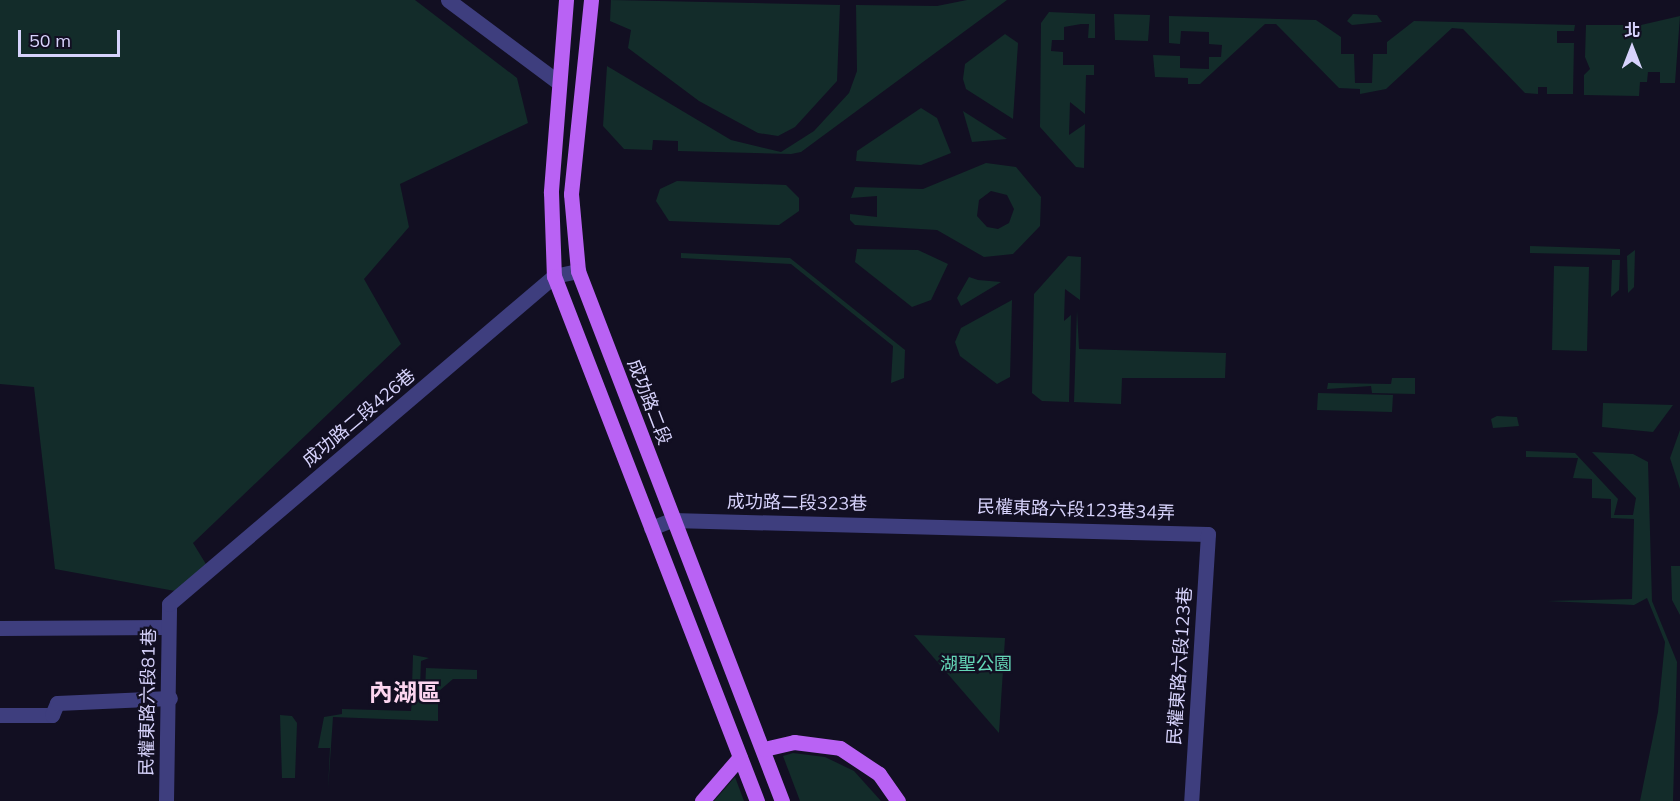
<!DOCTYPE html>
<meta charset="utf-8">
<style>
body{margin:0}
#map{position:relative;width:1680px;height:801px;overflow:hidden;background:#120f22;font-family:Mulish,"Noto Sans TC",sans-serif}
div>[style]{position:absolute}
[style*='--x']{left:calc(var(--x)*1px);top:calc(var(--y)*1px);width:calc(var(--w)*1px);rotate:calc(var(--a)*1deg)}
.green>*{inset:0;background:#132c2a}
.minor>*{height:15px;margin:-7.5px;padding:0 7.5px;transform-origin:7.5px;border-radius:7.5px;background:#3e3e7e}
.major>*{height:15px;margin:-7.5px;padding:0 7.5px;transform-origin:7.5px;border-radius:7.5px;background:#b962f4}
span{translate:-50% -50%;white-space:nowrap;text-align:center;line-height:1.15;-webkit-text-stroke:4.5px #120f22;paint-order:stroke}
.street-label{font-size:18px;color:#d7d3fc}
.park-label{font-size:18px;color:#64d7b7}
.district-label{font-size:24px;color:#fcd5ef;font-weight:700}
.north{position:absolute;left:1602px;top:18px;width:60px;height:60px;-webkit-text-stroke:4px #120f22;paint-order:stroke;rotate:0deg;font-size:16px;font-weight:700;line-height:24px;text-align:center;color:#d7d3fc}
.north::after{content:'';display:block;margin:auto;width:21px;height:27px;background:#d7d3fc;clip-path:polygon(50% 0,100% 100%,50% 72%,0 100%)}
.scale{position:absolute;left:18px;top:30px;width:102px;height:27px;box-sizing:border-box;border:3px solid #d7d3fc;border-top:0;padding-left:8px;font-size:18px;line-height:21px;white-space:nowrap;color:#d7d3fc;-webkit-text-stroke:4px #120f22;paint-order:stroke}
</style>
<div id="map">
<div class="green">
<div style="clip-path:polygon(0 0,415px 0,517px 78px,528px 123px,400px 184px,409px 227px,364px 279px,401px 344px,193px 543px,209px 569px,175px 591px,55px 569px,34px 387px,0 384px)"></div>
<div style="clip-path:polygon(611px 0,840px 5px,837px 81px,795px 127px,778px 136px,758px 133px,699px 101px,628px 48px,631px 30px,610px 21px)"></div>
<div style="clip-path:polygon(967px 0,1007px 0,801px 152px,791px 154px,678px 151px,678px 141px,653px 140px,652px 150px,624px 149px,603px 126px,607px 66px,731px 140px,781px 152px,814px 131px,849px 93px,857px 71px,856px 5px,937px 6px)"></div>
<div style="clip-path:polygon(1049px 12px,1095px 14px,1095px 38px,1088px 38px,1089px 24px,1081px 24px,1064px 27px,1064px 40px,1052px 40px,1051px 51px,1063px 52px,1063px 65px,1094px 65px,1094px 75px,1086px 75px,1085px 114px,1070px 102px,1069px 135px,1085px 124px,1084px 168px,1076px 167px,1040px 127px,1041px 23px)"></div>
<div style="clip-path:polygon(1114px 14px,1150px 15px,1148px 41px,1115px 40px)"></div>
<div style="clip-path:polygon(1353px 14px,1377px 15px,1382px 22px,1352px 25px,1347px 21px)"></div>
<div style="clip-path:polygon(1169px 16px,1316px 20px,1341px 37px,1341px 54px,1354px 54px,1355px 83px,1372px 83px,1373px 54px,1387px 54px,1387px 42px,1414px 21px,1575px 25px,1574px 31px,1557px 31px,1557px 43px,1574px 43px,1573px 94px,1547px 94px,1547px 87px,1538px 87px,1538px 94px,1525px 93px,1463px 29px,1452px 28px,1386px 89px,1360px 94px,1360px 89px,1339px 88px,1276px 24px,1265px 24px,1200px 84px,1188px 84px,1188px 78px,1155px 77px,1153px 55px,1180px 56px,1180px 68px,1209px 69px,1209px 57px,1221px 57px,1222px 45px,1209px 44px,1209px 32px,1181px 31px,1180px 44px,1169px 43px)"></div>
<div style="clip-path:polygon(1680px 16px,1675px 83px,1660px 83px,1660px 72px,1648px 72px,1647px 82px,1640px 82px,1639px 96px,1584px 95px,1584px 75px,1590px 69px,1585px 57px,1586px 25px,1641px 25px)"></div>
<div style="clip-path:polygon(1005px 34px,1018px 43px,1013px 119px,966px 89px,963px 79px,965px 64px)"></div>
<div style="clip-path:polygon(921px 108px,937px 118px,951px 153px,921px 165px,856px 161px,857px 151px)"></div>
<div style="clip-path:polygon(963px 111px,1007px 139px,972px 142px)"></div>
<div style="clip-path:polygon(evenodd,986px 163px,1016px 167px,1041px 197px,1040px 226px,1013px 254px,984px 257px,937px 230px,855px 225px,850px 220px,850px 214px,877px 217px,877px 196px,851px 198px,855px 187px,923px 189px,986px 163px,991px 191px,1007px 195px,1014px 209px,1009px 223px,998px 229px,987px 227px,977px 216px,979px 200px,991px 191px)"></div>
<div style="clip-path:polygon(677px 181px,786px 185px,799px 198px,799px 211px,779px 225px,669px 221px,656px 201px,660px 189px)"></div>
<div style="clip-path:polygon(1530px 246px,1620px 249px,1620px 255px,1530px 253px)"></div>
<div style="clip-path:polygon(857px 249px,918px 250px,948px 264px,931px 300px,912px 307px,855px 262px)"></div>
<div style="clip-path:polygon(1635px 250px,1634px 287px,1628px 293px,1627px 256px)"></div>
<div style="clip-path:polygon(681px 253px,790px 258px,905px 350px,904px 378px,891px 383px,893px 346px,791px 264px,681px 258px)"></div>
<div style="clip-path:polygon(1068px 256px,1081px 257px,1080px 300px,1065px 289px,1064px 321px,1071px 315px,1069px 402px,1042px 401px,1032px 393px,1034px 294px)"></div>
<div style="clip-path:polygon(1612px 260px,1620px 260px,1619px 290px,1611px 297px)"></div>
<div style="clip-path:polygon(1554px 266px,1589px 267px,1587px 351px,1552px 350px)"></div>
<div style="clip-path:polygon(969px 277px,978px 280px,1001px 282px,961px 306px,957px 298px)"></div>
<div style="clip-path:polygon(1012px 300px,1010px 377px,997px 384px,960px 356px,955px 342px,961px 328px)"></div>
<div style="clip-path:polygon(1077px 310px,1079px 349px,1226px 353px,1225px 378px,1122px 378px,1121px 404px,1074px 402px)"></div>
<div style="clip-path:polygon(1392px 378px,1415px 378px,1415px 394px,1372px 393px,1371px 386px,1327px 389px,1328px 383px,1391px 384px)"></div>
<div style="clip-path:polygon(1318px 393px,1393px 395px,1392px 412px,1317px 410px)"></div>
<div style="clip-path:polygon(1603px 403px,1673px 405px,1653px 432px,1602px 427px)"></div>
<div style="clip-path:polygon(1497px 416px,1517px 417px,1519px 426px,1493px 428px,1491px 419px)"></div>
<div style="clip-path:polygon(1680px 430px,1680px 489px,1670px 458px)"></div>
<div style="clip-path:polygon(1526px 451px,1575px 453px,1618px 499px,1614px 515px,1633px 515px,1636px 498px,1592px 452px,1633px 454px,1648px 462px,1652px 601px,1677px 662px,1673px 801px,1640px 801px,1658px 712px,1665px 642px,1647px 598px,1634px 605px,1547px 601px,1632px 599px,1634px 519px,1611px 518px,1611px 499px,1592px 498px,1592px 479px,1573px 478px,1578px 458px,1526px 457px)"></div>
<div style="clip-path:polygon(1671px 566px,1680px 566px,1680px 615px,1672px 600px)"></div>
<div style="clip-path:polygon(914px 635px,1005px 638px,999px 733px)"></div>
<div style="clip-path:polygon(413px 655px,429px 658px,421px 661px,420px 687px,412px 686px)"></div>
<div style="clip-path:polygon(426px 668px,477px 670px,477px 679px,453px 679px,439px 691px,425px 691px)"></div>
<div style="clip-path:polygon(412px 700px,438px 701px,438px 721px,333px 717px,328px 790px,330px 748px,318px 748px,324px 717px,342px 714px,342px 709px,411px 711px)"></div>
<div style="clip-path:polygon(280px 715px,292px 716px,297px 723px,295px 778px,282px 778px)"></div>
<div style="clip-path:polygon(793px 753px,825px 757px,854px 771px,881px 801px,800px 801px,783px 756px)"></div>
<div style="clip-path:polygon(735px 777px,744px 801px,714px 801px)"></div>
</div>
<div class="minor">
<div style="--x:448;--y:0;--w:137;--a:36.7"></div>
<div style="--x:651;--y:528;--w:22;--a:-21"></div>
<div style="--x:672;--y:520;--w:536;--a:1.5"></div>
<div style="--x:1208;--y:534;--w:268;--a:93.6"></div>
<div style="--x:0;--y:628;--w:168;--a:-0.3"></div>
<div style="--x:0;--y:715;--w:52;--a:0"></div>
<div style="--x:52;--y:715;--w:13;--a:-67"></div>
<div style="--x:57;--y:703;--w:113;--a:-2.5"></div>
<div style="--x:166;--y:801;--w:197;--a:-89.1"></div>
<div style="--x:169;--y:604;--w:506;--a:-40.43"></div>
<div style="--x:554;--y:276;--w:25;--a:-12"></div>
</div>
<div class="major">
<div style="--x:566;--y:0;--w:193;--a:94.5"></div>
<div style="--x:551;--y:192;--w:84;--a:88"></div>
<div style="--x:554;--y:276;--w:563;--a:68.86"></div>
<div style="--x:591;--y:0;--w:195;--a:95.9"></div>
<div style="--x:571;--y:194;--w:77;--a:84.8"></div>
<div style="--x:578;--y:271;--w:568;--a:68.95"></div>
<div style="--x:764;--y:749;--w:31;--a:-13"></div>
<div style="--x:794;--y:742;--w:46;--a:7.4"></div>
<div style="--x:840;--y:748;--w:47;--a:33.7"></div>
<div style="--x:879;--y:774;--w:33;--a:55"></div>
<div style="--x:702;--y:801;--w:58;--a:-49.2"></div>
</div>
<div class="street-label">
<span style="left:649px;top:402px;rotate:69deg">成功路二段</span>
<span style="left:359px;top:418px;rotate:-40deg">成功路二段426巷</span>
<span style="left:797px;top:503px;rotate:1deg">成功路二段323巷</span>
<span style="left:1076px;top:510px;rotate:2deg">民權東路六段123巷34弄</span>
<span style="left:1180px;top:666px;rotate:-86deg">民權東路六段123巷</span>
<span style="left:148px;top:702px;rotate:-89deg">民權東路六段81巷</span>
</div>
<div class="park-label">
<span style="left:976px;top:664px">湖聖公園</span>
</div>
<div class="district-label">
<span style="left:405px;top:693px">內湖區</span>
</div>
<div class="north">北</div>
<div class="scale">50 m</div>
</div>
